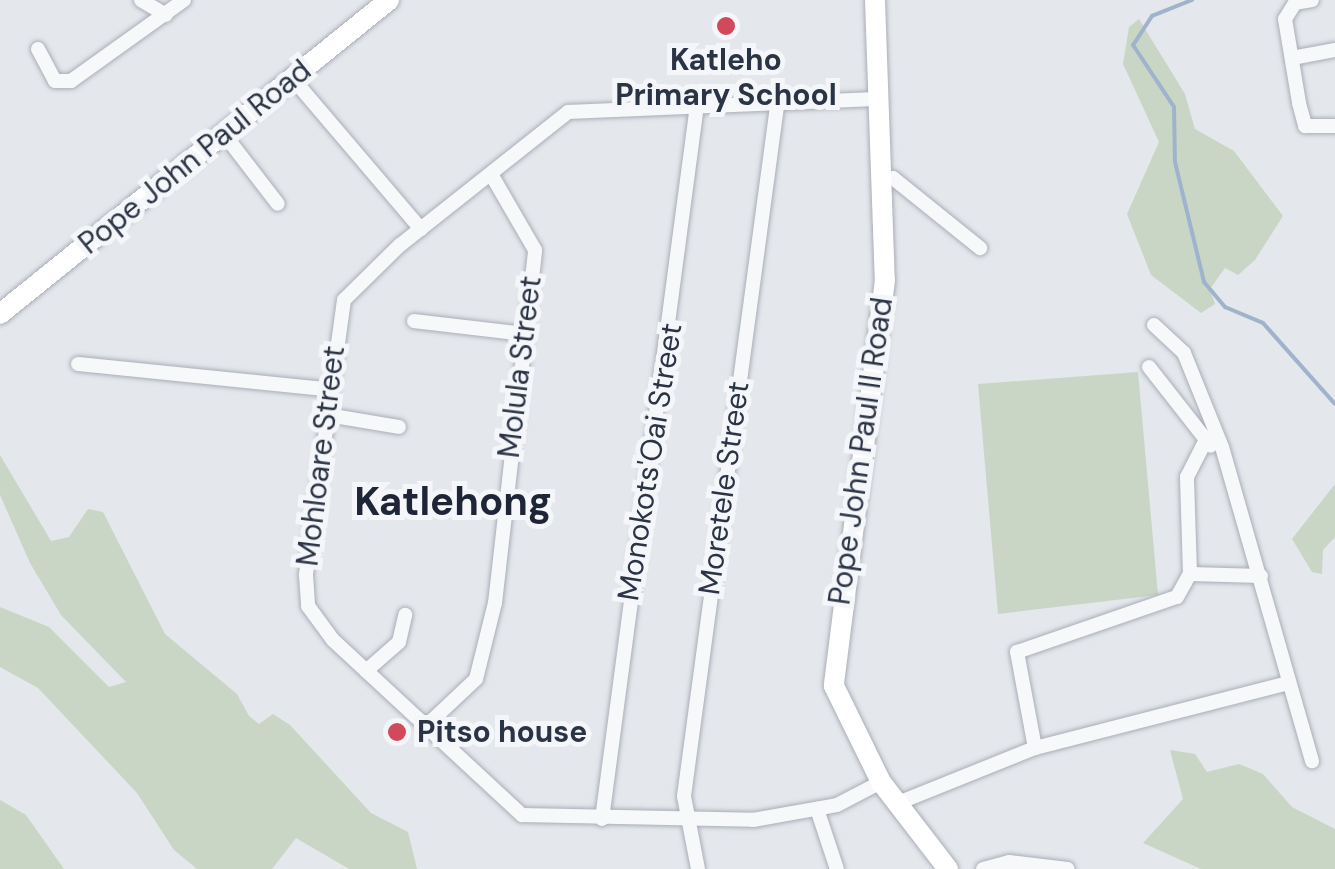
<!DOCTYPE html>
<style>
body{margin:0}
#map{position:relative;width:1335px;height:869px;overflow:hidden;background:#e4e7ec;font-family:"DM Sans",sans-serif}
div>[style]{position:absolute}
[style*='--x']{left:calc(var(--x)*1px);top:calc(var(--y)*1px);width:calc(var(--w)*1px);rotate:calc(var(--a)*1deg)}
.green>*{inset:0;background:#c9d6c5}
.stream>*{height:4px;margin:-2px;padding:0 2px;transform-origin:2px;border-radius:2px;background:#9fb4cc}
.roads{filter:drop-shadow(0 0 2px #a9aeb7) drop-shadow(0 0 2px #a9aeb7)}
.street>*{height:14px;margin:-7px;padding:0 7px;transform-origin:7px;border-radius:7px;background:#f7f8fa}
.secondary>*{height:20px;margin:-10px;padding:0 10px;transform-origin:10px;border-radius:10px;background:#fff}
.dots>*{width:28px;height:28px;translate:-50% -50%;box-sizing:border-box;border:5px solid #f4f6f9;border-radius:50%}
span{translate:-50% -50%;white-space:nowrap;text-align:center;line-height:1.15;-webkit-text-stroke:10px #f4f6f9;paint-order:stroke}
.poi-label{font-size:30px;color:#2b3445;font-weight:700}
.left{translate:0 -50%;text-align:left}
.street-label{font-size:30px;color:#2b3445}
.district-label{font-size:40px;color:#1d2536;font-weight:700}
</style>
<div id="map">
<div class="green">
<div style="clip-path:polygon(1139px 19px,1185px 94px,1195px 129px,1234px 151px,1283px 216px,1255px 260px,1238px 275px,1225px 268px,1210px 289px,1215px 304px,1201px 313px,1151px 275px,1127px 214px,1159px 142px,1123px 64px,1129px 27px)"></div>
<div style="clip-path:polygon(1138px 372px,1158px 595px,998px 614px,978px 384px)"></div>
<div style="clip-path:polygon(0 455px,51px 541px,69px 537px,88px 509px,103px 512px,165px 634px,237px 694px,249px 716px,259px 724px,273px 714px,290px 725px,371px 813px,408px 832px,417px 869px,349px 869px,296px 838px,272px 869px,197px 869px,174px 850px,137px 793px,38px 688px,0 667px,0 607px,49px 627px,109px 687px,126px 682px,61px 615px,30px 563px,0 495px)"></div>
<div style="clip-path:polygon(1335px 484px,1335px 537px,1323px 550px,1322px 574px,1312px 572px,1292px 539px)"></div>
<div style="clip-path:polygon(1170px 750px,1195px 754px,1207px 772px,1239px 764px,1263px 774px,1292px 807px,1335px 829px,1335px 869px,1201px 869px,1143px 843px,1183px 799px)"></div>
<div style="clip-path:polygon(0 800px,26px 815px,64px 869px,0 869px)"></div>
</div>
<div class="stream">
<div style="--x:1192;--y:0;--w:43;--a:158.2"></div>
<div style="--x:1152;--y:16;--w:35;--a:123"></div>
<div style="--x:1133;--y:45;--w:74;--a:56.5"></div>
<div style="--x:1174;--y:107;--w:55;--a:89"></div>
<div style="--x:1175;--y:162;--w:123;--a:76.4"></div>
<div style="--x:1204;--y:282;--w:33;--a:50"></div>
<div style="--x:1225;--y:307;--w:41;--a:22.8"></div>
<div style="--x:1263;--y:323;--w:108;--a:48.4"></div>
</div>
<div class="roads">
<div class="street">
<div style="--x:141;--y:0;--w:29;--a:31"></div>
<div style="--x:1312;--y:0;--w:17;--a:170"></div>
<div style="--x:1295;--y:3;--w:19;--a:122"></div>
<div style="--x:1285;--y:19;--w:85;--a:80.5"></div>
<div style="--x:1299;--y:103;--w:24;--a:75"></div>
<div style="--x:1305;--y:126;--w:30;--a:0"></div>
<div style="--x:38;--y:49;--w:36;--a:62"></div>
<div style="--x:55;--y:81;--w:16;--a:0"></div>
<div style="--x:71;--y:81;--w:139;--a:-35.6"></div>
<div style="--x:1292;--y:58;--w:44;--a:-10.5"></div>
<div style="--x:294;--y:80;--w:196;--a:49.6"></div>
<div style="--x:875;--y:99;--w:307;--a:177.6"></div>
<div style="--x:568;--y:112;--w:214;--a:141.6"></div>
<div style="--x:400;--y:245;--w:78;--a:135.5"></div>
<div style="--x:344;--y:300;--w:278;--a:97.9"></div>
<div style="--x:306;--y:575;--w:31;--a:86"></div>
<div style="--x:308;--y:606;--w:42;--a:53.7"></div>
<div style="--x:333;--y:640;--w:258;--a:42.8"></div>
<div style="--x:522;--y:815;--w:231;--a:1.2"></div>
<div style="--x:753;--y:820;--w:85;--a:-10.1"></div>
<div style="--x:837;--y:805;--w:50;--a:-27.6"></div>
<div style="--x:224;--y:134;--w:88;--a:52.4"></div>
<div style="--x:880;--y:178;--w:13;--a:0"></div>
<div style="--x:893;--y:178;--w:112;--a:38.8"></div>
<div style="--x:414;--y:321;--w:111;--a:6.7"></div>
<div style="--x:1154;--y:325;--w:41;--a:43"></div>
<div style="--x:1184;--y:353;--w:101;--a:68"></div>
<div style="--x:1222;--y:447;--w:327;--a:74"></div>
<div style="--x:78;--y:364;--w:248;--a:5.8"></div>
<div style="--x:1149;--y:367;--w:100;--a:51.9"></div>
<div style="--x:322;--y:414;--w:78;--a:9.6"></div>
<div style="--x:1190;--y:574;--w:71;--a:1.6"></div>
<div style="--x:366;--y:671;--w:44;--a:-41.3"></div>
<div style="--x:399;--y:642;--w:28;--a:-77"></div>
<div style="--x:425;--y:727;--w:70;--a:-43.3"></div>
<div style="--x:476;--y:679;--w:78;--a:-76"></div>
<div style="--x:495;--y:603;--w:355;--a:-83.5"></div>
<div style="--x:535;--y:250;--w:88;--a:-120.1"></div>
<div style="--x:1035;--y:748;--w:98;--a:-100.6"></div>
<div style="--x:1017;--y:652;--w:169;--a:-19"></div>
<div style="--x:1177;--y:597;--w:26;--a:-61"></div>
<div style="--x:1190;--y:574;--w:97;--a:-91.8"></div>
<div style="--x:1187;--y:477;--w:39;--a:-63"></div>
<div style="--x:898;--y:803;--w:148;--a:-21.9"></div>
<div style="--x:1035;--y:748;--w:262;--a:-14.4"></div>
<div style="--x:817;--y:809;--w:63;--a:71.6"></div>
<div style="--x:602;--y:819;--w:720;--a:-82.42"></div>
<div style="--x:698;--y:869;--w:74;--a:-100.9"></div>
<div style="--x:684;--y:796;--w:696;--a:-82.32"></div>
<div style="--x:983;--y:869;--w:27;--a:-15"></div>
<div style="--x:1009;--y:862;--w:59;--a:6.8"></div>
</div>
<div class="secondary">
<div style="--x:875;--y:0;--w:280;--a:88"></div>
<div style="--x:885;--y:280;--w:409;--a:97.2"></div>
<div style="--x:834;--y:686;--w:107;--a:63.9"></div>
<div style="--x:881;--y:782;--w:110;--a:52.4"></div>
<div style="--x:0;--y:314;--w:500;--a:-38.9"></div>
</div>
</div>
<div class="dots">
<div style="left:726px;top:26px;background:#d1495b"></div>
<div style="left:397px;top:732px;background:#d1495b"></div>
</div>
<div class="poi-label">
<span style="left:726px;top:77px">Katleho<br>Primary School</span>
<span class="left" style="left:417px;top:732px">Pitso house</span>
</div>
<div class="street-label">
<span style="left:195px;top:157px;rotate:-39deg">Pope John Paul Road</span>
<span style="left:520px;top:367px;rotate:-83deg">Molula Street</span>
<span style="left:861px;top:451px;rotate:-82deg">Pope John Paul II Road</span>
<span style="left:321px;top:456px;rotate:-83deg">Mohloare Street</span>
<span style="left:650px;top:462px;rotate:-81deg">Monokots'Oai Street</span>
<span style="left:724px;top:488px;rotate:-82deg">Moretele Street</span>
</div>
<div class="district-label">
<span style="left:453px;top:501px">Katlehong</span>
</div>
</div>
